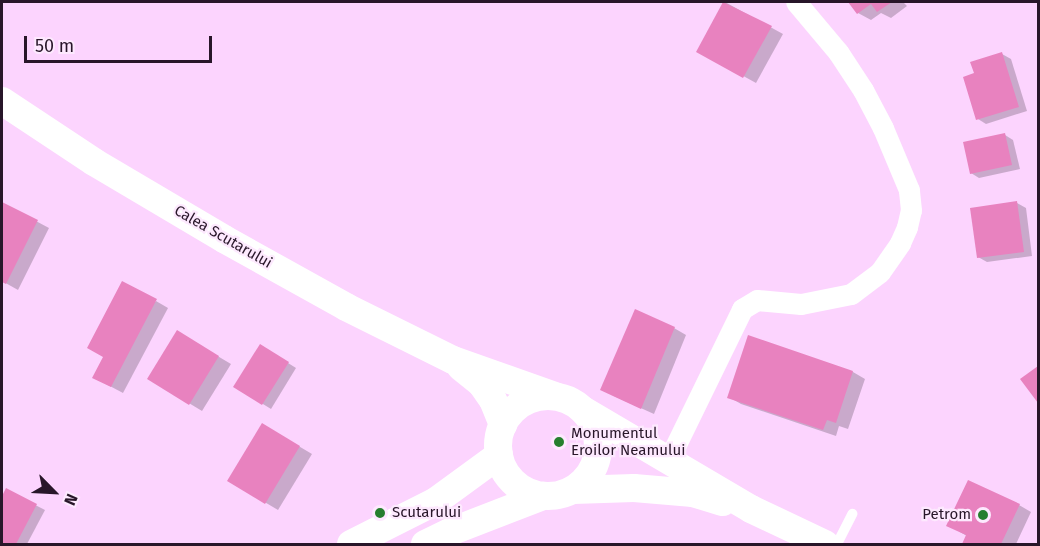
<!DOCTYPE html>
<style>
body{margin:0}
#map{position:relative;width:1040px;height:546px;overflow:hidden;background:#fcd4fe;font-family:"Fira Sans",sans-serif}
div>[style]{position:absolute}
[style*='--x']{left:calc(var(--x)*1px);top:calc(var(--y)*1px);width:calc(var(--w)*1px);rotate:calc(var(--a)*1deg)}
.shadow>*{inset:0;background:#0003}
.building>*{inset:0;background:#e882bf}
.lane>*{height:10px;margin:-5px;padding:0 5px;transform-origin:5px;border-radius:5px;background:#fff}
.street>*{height:21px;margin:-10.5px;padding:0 10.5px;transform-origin:10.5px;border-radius:10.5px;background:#fff}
.secondary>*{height:28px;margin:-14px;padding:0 14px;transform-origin:14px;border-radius:14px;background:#fff}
.secondary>.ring{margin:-14px;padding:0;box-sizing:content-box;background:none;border:28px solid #fff;border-radius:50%}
.dots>*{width:16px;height:16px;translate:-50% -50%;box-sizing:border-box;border:3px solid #fde9fe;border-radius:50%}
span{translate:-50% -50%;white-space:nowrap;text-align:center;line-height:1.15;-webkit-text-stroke:4.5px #fde9fe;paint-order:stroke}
.street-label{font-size:15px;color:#281629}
.poi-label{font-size:15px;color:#281629}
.left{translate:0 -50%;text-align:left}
.right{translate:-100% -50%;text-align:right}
.frame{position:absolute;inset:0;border:3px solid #281629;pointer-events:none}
.north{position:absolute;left:24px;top:462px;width:60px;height:60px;-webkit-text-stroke:4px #fde9fe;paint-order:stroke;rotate:114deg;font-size:16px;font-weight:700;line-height:24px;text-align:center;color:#281629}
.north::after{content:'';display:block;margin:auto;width:21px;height:27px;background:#281629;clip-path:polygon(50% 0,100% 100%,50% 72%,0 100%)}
.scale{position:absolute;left:24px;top:36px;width:188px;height:27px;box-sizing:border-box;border:3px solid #281629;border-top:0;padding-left:8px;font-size:18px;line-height:21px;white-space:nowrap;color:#281629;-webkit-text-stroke:4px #fde9fe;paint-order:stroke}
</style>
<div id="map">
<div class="shadow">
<div style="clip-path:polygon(725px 2px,783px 34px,756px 83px,698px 51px)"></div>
<div style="clip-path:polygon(850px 2px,903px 2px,907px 6px,891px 18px,881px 13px,871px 20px,858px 13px)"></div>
<div style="clip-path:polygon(1002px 54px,1011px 59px,1027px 111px,986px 124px,978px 119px,975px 74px)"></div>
<div style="clip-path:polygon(1005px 135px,1013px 140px,1020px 169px,979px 178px,971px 173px)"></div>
<div style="clip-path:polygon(2px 203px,49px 228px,18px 290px,2px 281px)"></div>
<div style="clip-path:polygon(1017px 203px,1026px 208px,1032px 256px,987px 262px,978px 257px)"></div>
<div style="clip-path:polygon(156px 301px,168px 308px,123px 393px,106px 384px,105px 357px)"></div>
<div style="clip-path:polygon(674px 328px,686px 335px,654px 414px,614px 396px)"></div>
<div style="clip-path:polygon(177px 332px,231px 364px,202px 411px,149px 379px)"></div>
<div style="clip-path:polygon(749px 337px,853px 372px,865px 379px,848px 429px,839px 426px,836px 436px,741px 404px,729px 397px)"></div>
<div style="clip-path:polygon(261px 346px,296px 368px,271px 409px,235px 387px)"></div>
<div style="clip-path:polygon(263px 425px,312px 454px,278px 510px,229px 481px)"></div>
<div style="clip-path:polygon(6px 490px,45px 510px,27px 544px,2px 544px,2px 499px)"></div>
<div style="clip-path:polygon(1019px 505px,1031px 512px,1016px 544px,963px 544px,967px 536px,960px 532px)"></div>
</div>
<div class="building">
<div style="clip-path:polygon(723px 2px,772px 26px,743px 78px,696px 52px)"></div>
<div style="clip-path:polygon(848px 2px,892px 2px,877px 12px,871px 4px,857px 14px)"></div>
<div style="clip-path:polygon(1002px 52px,1019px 107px,976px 120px,963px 77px,974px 73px,970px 62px)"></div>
<div style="clip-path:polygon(1005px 133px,1012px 165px,970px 174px,963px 142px)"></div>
<div style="clip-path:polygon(1017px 201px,1024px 252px,977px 258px,970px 208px)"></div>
<div style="clip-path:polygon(2px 202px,38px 220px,6px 284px,2px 282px)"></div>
<div style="clip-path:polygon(122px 281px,157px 299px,111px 387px,92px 378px,103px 357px,87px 348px)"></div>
<div style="clip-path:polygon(635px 309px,675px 327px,641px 409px,600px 390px)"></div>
<div style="clip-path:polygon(177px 330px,219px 356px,189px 405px,147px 379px)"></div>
<div style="clip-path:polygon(748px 335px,853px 371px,836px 423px,827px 420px,823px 430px,727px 398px)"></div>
<div style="clip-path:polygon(260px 344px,289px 362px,262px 405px,233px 387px)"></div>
<div style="clip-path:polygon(1038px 366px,1038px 403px,1020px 379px)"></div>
<div style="clip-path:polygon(262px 423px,300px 446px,265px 504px,227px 481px)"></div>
<div style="clip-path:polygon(968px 480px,1020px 504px,1001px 544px,962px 544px,966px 535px,946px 526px)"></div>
<div style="clip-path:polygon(6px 488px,37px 504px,16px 544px,2px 544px,2px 496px)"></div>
</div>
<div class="lane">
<div style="--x:837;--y:544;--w:34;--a:-63"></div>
</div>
<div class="street">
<div style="--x:669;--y:459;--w:167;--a:-64"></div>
<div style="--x:742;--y:309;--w:17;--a:-31"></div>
<div style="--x:757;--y:300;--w:44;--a:5.2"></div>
<div style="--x:801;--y:304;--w:51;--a:-11.3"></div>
<div style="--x:851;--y:294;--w:36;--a:-37"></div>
<div style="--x:880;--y:272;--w:35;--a:-55"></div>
<div style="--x:900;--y:243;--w:17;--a:-66"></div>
<div style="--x:907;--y:227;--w:17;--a:-77"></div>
<div style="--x:911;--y:210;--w:20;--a:-96"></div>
<div style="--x:909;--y:190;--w:67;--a:-112.8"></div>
<div style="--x:883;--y:128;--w:43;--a:-117.8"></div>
<div style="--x:863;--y:90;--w:45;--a:-123.3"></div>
<div style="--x:838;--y:52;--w:65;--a:-130"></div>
</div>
<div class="secondary">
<div style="--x:2;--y:101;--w:110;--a:33.5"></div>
<div style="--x:94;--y:162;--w:151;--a:30.6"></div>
<div style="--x:224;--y:239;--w:140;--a:29.1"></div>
<div style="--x:346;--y:307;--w:119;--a:26.4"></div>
<div style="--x:453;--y:360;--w:108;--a:19.4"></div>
<div style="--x:461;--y:367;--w:26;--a:39"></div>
<div style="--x:481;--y:383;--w:21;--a:55"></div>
<div style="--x:493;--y:400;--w:27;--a:68"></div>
<div class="ring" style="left:498px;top:396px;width:72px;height:72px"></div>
<div style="--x:583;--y:410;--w:195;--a:30.5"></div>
<div style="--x:751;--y:509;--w:82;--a:25.3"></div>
<div style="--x:573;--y:490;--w:61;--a:-1.9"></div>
<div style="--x:634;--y:488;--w:59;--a:4.8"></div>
<div style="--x:693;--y:493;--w:31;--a:17"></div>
<div style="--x:351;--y:544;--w:95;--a:-26.8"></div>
<div style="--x:436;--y:501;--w:78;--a:-36.1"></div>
<div style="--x:425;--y:544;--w:28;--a:-26"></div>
<div style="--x:450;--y:532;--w:100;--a:-21.2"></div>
</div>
<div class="dots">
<div style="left:559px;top:442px;background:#267f2e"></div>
<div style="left:380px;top:513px;background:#267f2e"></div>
<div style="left:983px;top:515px;background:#267f2e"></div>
</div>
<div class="street-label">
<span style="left:223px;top:237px;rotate:30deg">Calea Scutarului</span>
</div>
<div class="poi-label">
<span class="left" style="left:571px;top:442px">Monumentul<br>Eroilor Neamului</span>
<span class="left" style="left:392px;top:513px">Scutarului</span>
<span class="right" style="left:971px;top:515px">Petrom</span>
</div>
<div class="frame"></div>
<div class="north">N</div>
<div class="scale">50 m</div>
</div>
